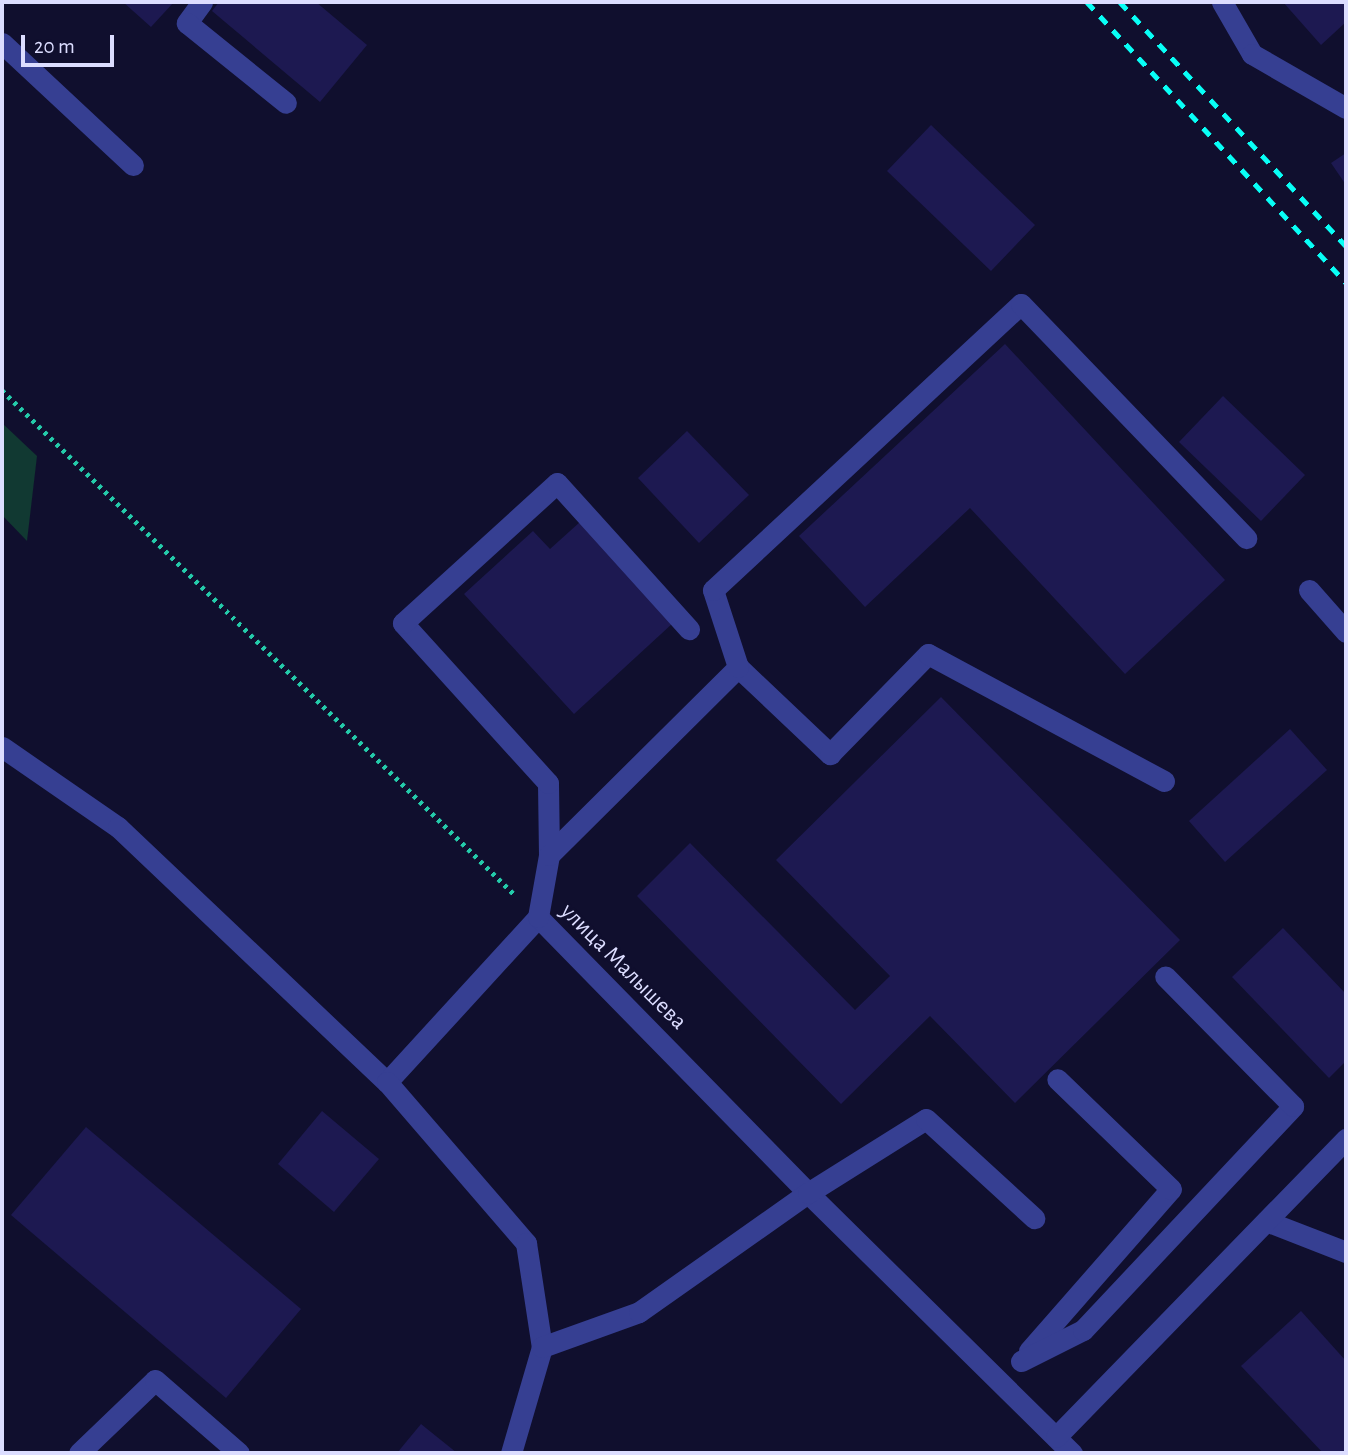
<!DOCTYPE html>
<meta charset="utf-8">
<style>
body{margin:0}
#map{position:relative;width:1348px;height:1455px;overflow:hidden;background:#100f2e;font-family:"Alegreya Sans",sans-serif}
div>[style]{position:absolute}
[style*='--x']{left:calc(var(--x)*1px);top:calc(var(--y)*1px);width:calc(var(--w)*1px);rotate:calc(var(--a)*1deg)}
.green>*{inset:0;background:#113932}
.building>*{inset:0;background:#1d1951}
.path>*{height:4.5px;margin-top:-2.25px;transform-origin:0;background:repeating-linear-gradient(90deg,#24cbaa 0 3.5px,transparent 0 8.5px)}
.minor>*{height:21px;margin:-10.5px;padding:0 10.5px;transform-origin:10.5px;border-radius:10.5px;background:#363f92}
.rail>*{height:5px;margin-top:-2.5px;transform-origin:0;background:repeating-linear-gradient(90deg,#08fff6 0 10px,transparent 0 19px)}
span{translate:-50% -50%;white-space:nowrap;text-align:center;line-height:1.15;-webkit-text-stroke:5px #100f2e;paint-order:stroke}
.street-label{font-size:24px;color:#dcddff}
.frame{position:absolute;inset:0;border:4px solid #dcddff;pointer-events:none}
.scale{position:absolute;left:21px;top:35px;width:93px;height:32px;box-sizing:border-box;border:4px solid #dcddff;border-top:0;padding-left:9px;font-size:21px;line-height:24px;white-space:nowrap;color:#dcddff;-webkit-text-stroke:5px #100f2e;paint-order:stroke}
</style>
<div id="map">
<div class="green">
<div style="clip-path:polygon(2px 423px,37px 456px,27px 541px,2px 515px)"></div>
</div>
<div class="building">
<div style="clip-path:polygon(123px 2px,174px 2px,151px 27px)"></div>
<div style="clip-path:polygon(219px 2px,316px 2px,367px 45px,320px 102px,212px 11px)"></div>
<div style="clip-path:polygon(1283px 2px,1346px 2px,1346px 22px,1321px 45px)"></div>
<div style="clip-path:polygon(931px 125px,1035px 225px,991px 271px,887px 171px)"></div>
<div style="clip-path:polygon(1346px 153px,1346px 185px,1331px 163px)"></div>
<div style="clip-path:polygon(1005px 344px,1225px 580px,1125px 674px,970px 508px,865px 607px,799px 536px)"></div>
<div style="clip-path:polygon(1223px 396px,1305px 475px,1261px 521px,1179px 442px)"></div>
<div style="clip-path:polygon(687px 431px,749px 495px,699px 543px,638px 478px)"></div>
<div style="clip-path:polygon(580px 522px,673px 623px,574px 714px,464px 594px,533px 531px,550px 549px)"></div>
<div style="clip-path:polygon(941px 697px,1180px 940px,1015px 1103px,930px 1016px,841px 1104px,637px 896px,690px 843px,855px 1010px,890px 976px,776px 860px)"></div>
<div style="clip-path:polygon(1290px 729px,1327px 770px,1225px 862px,1189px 821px)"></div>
<div style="clip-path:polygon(1283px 928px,1346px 994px,1346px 1061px,1329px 1078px,1232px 977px)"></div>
<div style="clip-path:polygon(322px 1111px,379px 1159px,334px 1212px,278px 1164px)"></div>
<div style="clip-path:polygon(86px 1127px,301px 1309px,226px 1398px,11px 1215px)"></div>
<div style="clip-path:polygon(1301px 1311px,1346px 1361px,1346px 1453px,1323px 1453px,1241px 1366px)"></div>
<div style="clip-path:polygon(421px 1424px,457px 1453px,397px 1453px)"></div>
</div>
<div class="path">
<div style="--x:2;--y:390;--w:720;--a:44.55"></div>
</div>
<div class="minor">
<div style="--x:202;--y:2;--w:26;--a:126"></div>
<div style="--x:187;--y:23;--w:127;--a:38.9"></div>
<div style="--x:1222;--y:2;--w:60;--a:60"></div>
<div style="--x:1252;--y:54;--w:108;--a:29.9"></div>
<div style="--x:2;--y:43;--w:179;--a:43"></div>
<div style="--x:1309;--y:590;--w:56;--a:48.6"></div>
<div style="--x:738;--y:667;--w:127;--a:43.4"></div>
<div style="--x:830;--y:754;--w:140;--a:-45.6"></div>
<div style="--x:928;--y:654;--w:268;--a:28.3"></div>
<div style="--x:2;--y:747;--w:141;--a:34.6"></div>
<div style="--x:118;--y:827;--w:371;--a:43.5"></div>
<div style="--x:387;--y:1082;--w:224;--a:-47.5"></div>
<div style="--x:538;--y:917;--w:386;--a:45.6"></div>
<div style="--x:808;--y:1193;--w:371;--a:44.6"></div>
<div style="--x:549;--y:855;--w:72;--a:-90.8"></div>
<div style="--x:548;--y:783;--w:216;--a:-132.2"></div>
<div style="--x:403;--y:623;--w:208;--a:-42.3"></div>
<div style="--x:557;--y:483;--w:197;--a:47.9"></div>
<div style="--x:538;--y:917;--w:63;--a:-79.9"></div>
<div style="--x:549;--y:855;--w:267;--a:-44.8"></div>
<div style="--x:738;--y:667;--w:81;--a:-108"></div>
<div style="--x:713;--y:590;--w:420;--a:-42.9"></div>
<div style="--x:1021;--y:304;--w:325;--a:46.1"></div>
<div style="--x:387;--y:1082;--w:213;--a:49.2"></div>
<div style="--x:526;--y:1243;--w:105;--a:81.3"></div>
<div style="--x:542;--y:1347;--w:110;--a:106.3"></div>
<div style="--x:1266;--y:1221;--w:86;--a:21.2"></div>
<div style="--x:542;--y:1347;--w:103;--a:-19.8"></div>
<div style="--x:639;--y:1312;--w:207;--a:-35.2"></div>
<div style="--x:808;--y:1193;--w:139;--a:-32.1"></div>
<div style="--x:926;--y:1119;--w:147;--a:42.5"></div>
<div style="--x:1029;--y:1351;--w:215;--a:-48.8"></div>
<div style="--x:1171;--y:1189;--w:158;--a:-136"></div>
<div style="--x:1021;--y:1361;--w:69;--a:-26.6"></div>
<div style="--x:1083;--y:1330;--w:307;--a:-46.8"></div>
<div style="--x:1293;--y:1106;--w:182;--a:-134.6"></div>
<div style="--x:1056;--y:1437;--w:416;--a:-45.8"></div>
<div style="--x:79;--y:1453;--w:105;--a:-43.8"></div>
<div style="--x:155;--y:1380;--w:111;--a:41"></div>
</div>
<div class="rail">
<div style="--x:1087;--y:2;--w:382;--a:47.3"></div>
<div style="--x:1120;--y:2;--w:333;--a:47.2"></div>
</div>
<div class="street-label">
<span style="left:623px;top:967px;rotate:45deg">улица Малышева</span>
</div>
<div class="frame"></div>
<div class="scale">20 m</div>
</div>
